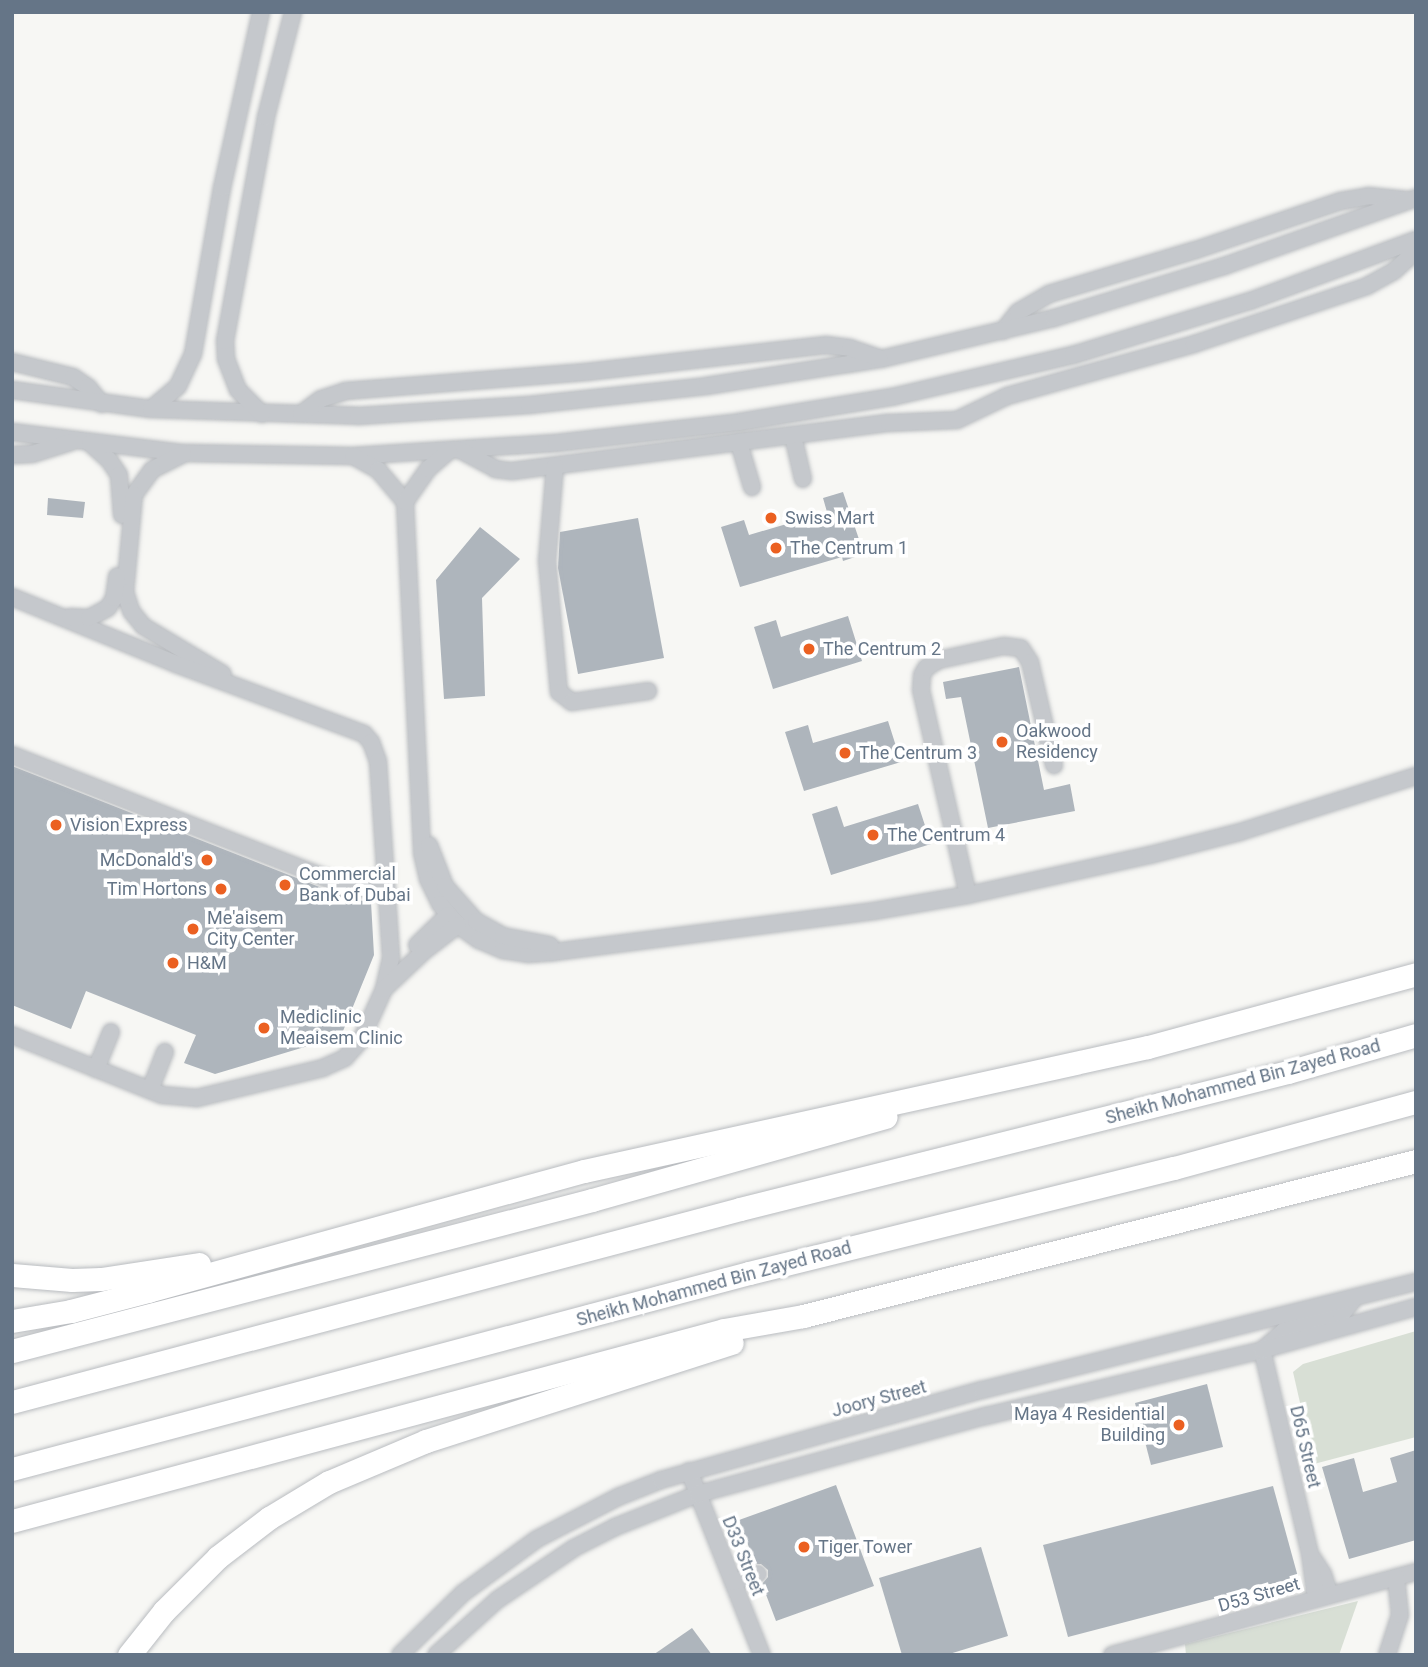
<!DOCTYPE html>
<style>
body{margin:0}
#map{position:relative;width:1428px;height:1667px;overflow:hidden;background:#f7f7f4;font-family:Roboto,sans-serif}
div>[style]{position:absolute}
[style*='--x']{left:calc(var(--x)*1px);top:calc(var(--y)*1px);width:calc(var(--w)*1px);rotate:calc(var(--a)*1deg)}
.green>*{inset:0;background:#d8dfd5}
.building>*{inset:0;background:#aeb5bc}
.roads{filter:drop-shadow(0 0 2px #b9bcc0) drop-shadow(0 0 2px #b9bcc0)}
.minor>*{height:16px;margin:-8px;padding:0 8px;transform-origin:8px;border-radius:8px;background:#c5c8cc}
.highway>*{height:23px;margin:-11.5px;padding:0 11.5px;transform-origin:11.5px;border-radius:11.5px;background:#fff}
.dots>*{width:19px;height:19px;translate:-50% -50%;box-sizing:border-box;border:4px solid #fff;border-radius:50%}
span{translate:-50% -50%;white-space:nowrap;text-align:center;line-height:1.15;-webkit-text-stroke:7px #fff;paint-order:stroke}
.poi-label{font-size:18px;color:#657587}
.left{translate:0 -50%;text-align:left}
.right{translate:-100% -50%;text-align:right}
.street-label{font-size:18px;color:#657587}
.frame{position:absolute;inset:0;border:14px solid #657587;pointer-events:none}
</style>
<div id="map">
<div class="green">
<div style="clip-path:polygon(1416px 1331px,1416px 1437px,1314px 1464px,1293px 1372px,1303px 1364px)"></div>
<div style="clip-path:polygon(1358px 1601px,1339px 1655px,1186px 1655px,1185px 1644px)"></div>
</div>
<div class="building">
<div style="clip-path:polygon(843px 492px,864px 554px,843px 561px,842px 557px,740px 587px,721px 527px,744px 520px,749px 535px,827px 512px,823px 498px)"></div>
<div style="clip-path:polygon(48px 498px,85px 502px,83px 518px,47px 515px)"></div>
<div style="clip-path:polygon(638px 518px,664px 658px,578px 674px,558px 568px,560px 532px)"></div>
<div style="clip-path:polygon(480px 527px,520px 559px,482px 598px,485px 696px,444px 699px,436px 580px)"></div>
<div style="clip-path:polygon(848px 616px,862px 661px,773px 689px,754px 627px,776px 620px,781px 637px)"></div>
<div style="clip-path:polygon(1019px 667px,1044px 790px,1070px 784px,1075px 811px,988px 828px,961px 697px,946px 699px,943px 682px)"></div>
<div style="clip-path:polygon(888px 721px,901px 762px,804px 791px,785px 732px,808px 725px,813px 743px)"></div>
<div style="clip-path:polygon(12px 766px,350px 899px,371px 902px,374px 955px,341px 1036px,215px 1074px,184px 1063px,196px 1035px,86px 991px,71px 1029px,12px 1005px)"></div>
<div style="clip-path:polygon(918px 804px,931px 844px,831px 875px,812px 814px,837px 806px,844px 827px)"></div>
<div style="clip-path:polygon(1207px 1384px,1223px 1447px,1151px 1465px,1135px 1403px)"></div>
<div style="clip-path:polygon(1416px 1450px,1416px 1540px,1349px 1559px,1322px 1467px,1354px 1458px,1363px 1492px,1397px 1482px,1390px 1458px)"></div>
<div style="clip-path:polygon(836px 1485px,874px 1586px,776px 1621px,762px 1584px,768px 1577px,768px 1570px,761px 1564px,755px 1564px,739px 1520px)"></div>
<div style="clip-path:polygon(1273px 1486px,1298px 1577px,1068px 1637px,1043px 1545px)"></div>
<div style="clip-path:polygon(981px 1547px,1008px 1636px,946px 1655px,902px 1655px,879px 1578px)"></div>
<div style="clip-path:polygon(692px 1628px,712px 1655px,653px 1655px)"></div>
</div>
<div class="roads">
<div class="minor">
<div style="--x:1003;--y:331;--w:24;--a:-52"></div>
<div style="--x:1018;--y:312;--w:36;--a:-30"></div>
<div style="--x:1049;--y:294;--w:153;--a:-16.7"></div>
<div style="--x:1196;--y:250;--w:153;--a:-18.7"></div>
<div style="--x:1341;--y:201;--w:27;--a:-10"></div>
<div style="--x:1368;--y:196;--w:39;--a:6"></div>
<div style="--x:12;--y:362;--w:63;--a:13.8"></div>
<div style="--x:73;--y:377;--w:18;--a:34"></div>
<div style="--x:88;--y:387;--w:22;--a:51"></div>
<div style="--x:12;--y:390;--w:140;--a:7.8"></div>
<div style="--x:151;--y:409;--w:207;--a:1.9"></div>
<div style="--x:358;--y:416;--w:171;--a:-3.7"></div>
<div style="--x:529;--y:405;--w:178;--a:-6.1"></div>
<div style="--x:706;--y:386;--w:177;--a:-8.8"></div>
<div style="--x:881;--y:359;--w:178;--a:-13.3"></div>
<div style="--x:1054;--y:318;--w:178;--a:-17"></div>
<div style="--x:1224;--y:266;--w:204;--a:-19.5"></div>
<div style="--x:151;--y:409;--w:35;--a:-40"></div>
<div style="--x:178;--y:386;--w:35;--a:-65"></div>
<div style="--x:193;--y:354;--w:169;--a:-80.1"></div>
<div style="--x:222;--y:188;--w:180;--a:-77.5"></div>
<div style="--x:262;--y:414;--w:34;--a:-135"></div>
<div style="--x:238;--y:390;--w:34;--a:-111"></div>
<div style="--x:226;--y:358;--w:17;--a:-93"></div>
<div style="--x:225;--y:341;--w:228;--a:-79.6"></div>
<div style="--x:266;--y:117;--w:108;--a:-75.6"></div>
<div style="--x:301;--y:414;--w:25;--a:-37"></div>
<div style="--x:321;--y:399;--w:25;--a:-18"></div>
<div style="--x:345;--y:391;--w:242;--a:-4.5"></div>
<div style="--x:586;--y:372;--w:242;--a:-6.4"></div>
<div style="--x:826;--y:345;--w:24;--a:7"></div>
<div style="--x:850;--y:348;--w:31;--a:19"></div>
<div style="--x:12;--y:432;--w:173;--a:7"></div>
<div style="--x:184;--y:453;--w:169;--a:1"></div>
<div style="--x:353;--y:456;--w:203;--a:-3.7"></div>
<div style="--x:556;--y:443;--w:184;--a:-6.5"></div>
<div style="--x:739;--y:422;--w:155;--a:-9.3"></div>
<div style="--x:892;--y:397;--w:186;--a:-13.1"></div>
<div style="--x:1073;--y:355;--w:185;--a:-17"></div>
<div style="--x:1250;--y:301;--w:177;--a:-20.2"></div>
<div style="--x:793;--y:436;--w:44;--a:76.9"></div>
<div style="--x:90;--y:443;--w:25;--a:42"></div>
<div style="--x:109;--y:460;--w:18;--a:56"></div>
<div style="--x:119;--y:475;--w:40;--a:85.7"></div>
<div style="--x:739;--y:443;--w:46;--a:73.5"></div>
<div style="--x:460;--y:450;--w:40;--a:28"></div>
<div style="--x:495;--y:469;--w:17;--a:7"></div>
<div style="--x:512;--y:471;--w:380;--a:-7.3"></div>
<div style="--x:889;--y:423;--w:68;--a:-2.5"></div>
<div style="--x:957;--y:420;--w:55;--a:-25.6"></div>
<div style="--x:1007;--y:396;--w:194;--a:-15.5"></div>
<div style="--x:1194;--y:344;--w:182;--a:-18.5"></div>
<div style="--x:1367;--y:286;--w:31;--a:-29"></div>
<div style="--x:1394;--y:271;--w:30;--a:-42"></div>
<div style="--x:183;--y:454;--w:35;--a:153"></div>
<div style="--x:152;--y:470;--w:31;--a:126"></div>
<div style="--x:134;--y:495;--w:97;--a:95.3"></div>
<div style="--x:125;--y:592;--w:20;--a:72"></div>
<div style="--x:131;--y:611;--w:19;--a:51"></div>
<div style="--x:143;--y:626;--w:93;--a:31"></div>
<div style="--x:12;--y:455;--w:20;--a:-3"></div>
<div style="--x:32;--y:454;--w:41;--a:-17.1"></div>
<div style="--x:353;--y:456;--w:29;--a:29"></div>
<div style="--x:378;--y:470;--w:42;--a:49.8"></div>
<div style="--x:405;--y:502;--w:351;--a:87.2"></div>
<div style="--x:422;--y:853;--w:27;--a:77"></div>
<div style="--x:428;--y:879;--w:28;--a:64"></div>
<div style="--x:440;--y:904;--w:28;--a:49"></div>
<div style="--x:458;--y:925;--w:26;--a:36"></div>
<div style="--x:479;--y:940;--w:26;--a:23"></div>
<div style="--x:503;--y:950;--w:25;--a:9"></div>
<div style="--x:528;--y:954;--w:26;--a:-4"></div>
<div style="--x:554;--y:952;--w:323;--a:-7.3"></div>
<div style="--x:874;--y:911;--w:95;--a:-9.7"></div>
<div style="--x:968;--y:895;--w:186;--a:-12.4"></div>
<div style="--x:1150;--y:855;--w:93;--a:-14.3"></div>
<div style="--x:1240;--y:832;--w:185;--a:-17.7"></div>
<div style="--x:555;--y:466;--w:95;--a:94.8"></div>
<div style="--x:547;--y:561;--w:132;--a:84.8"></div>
<div style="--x:559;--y:692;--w:16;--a:38"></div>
<div style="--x:572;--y:702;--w:77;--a:-8.2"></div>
<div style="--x:405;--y:502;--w:40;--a:-55.1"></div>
<div style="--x:428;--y:469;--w:28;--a:-41"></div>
<div style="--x:12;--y:597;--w:177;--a:22.2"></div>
<div style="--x:176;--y:664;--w:201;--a:20.4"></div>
<div style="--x:364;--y:734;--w:11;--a:49"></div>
<div style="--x:371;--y:742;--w:20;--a:70"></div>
<div style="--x:378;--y:761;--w:197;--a:86.2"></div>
<div style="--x:391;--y:958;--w:32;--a:103"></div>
<div style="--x:384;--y:989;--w:56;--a:114.3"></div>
<div style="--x:361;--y:1040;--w:24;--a:132"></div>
<div style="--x:345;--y:1058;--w:24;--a:156"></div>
<div style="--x:323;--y:1068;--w:130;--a:166.6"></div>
<div style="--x:197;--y:1098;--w:35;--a:-175"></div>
<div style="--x:162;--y:1095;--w:162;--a:-158.2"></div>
<div style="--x:70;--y:617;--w:19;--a:3"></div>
<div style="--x:89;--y:618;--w:21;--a:-28"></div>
<div style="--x:108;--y:608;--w:12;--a:-59"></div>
<div style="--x:114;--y:598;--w:22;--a:-82"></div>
<div style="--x:12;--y:755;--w:367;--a:21.4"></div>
<div style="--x:354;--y:889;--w:20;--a:-9"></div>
<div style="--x:374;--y:886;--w:20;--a:-53"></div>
<div style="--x:429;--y:845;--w:44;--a:68.7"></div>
<div style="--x:445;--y:886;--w:47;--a:48.5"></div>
<div style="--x:476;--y:921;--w:31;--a:29"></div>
<div style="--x:503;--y:936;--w:48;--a:10.8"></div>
<div style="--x:968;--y:895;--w:210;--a:-102.9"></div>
<div style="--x:921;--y:690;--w:15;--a:-86"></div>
<div style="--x:922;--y:675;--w:8;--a:-60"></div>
<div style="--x:926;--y:668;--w:15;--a:-32"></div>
<div style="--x:939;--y:660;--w:66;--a:-12.2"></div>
<div style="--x:1004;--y:646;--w:17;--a:7"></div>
<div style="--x:1021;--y:648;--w:17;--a:57"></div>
<div style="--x:1030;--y:662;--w:106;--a:76.9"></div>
<div style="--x:417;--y:945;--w:43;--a:-44.1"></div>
<div style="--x:384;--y:989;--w:54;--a:-43.5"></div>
<div style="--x:423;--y:952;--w:44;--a:-37.6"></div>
<div style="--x:96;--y:1069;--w:40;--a:-68"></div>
<div style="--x:150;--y:1090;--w:41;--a:-68.5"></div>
<div style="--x:689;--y:1471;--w:198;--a:68.4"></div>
<div style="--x:1310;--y:1554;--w:24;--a:57"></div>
<div style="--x:1323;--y:1574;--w:22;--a:72"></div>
<div style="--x:733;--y:1582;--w:26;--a:-18"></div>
<div style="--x:1316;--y:1599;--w:45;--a:-97.6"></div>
<div style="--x:1310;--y:1554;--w:210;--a:-103.2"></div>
<div style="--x:1262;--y:1350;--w:29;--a:-41"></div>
<div style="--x:1284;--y:1331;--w:59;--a:-15.7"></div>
<div style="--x:1341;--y:1315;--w:19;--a:-51"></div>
<div style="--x:400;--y:1655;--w:88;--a:-44.5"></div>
<div style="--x:463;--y:1593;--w:92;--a:-36.1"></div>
<div style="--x:537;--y:1539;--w:91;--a:-27.4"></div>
<div style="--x:618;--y:1497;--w:46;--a:-21.6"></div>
<div style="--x:661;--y:1480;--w:333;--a:-15.7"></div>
<div style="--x:982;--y:1390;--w:447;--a:-14"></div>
<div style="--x:436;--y:1655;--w:82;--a:-42"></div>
<div style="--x:497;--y:1600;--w:93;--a:-34"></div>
<div style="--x:574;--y:1548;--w:46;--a:-27.1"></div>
<div style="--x:615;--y:1527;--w:89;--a:-21.7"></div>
<div style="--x:698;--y:1494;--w:298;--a:-15.2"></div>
<div style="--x:986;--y:1416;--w:284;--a:-13.4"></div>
<div style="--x:1262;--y:1350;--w:160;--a:-15.6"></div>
<div style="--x:1112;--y:1655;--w:315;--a:-15.3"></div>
<div style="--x:1387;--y:1655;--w:42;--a:-72"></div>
<div style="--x:1400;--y:1615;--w:38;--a:-96"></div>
</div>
<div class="highway">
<div style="--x:12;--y:1275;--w:60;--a:4.8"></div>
<div style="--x:72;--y:1280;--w:29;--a:-2"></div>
<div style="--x:101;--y:1279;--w:99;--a:-8.7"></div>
<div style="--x:12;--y:1321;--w:60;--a:-9.6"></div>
<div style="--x:71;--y:1311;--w:80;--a:-14.6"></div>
<div style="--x:148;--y:1291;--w:452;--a:-15.4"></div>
<div style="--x:584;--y:1171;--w:577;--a:-12.4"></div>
<div style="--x:1148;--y:1047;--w:278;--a:-15.2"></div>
<div style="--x:12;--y:1351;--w:599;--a:-14.59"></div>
<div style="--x:592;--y:1200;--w:305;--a:-15.8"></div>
<div style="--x:12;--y:1402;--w:753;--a:-14.85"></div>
<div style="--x:740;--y:1209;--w:565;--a:-14.04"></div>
<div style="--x:1288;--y:1072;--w:133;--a:-16.1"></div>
<div style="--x:12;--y:1469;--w:763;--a:-14.89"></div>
<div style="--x:749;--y:1273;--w:438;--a:-13.9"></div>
<div style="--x:1174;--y:1168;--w:251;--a:-15.3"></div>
<div style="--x:12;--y:1521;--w:737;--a:-15.02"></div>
<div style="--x:724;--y:1330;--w:80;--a:-10"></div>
<div style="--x:803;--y:1316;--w:632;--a:-14.19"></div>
<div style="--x:129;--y:1655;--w:56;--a:-51.5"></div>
<div style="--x:164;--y:1611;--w:76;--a:-45"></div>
<div style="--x:218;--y:1557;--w:64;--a:-37.4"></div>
<div style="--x:269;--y:1518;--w:70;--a:-31"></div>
<div style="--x:329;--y:1482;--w:105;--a:-22.9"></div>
<div style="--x:426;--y:1441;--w:321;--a:-17.8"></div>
</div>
</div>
<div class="dots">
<div style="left:771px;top:518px;background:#eb6021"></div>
<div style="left:776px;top:548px;background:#eb6021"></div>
<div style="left:809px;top:649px;background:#eb6021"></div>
<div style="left:1002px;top:742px;background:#eb6021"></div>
<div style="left:845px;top:753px;background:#eb6021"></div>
<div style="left:56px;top:825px;background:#eb6021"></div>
<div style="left:873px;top:835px;background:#eb6021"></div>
<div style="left:207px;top:860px;background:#eb6021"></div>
<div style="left:285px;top:885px;background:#eb6021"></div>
<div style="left:221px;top:889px;background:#eb6021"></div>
<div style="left:193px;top:929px;background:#eb6021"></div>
<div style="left:173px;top:963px;background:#eb6021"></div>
<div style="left:264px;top:1028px;background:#eb6021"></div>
<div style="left:1179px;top:1425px;background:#eb6021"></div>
<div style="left:804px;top:1547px;background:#eb6021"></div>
</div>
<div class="poi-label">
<span class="left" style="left:785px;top:518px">Swiss Mart</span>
<span class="left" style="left:790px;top:548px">The Centrum 1</span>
<span class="left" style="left:823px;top:649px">The Centrum 2</span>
<span class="left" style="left:1016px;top:742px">Oakwood<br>Residency</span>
<span class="left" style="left:859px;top:753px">The Centrum 3</span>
<span class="left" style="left:70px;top:825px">Vision Express</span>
<span class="left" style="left:887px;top:835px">The Centrum 4</span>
<span class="right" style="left:193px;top:860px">McDonald's</span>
<span class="left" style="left:299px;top:885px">Commercial<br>Bank of Dubai</span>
<span class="right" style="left:207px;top:889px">Tim Hortons</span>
<span class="left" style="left:207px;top:929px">Me'aisem<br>City Center</span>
<span class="left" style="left:187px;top:963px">H&amp;M</span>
<span class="left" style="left:280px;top:1028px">Mediclinic<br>Meaisem Clinic</span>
<span class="right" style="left:1165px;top:1425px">Maya 4 Residential<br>Building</span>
<span class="left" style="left:818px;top:1547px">Tiger Tower</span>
</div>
<div class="street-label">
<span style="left:1243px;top:1082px;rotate:-15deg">Sheikh Mohammed Bin Zayed Road</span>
<span style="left:714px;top:1284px;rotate:-15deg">Sheikh Mohammed Bin Zayed Road</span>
<span style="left:879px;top:1399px;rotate:-15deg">Joory Street</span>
<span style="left:1305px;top:1447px;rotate:77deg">D65 Street</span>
<span style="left:743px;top:1556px;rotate:68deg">D33 Street</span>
<span style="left:1259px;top:1595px;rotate:-16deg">D53 Street</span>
</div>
<div class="frame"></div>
</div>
